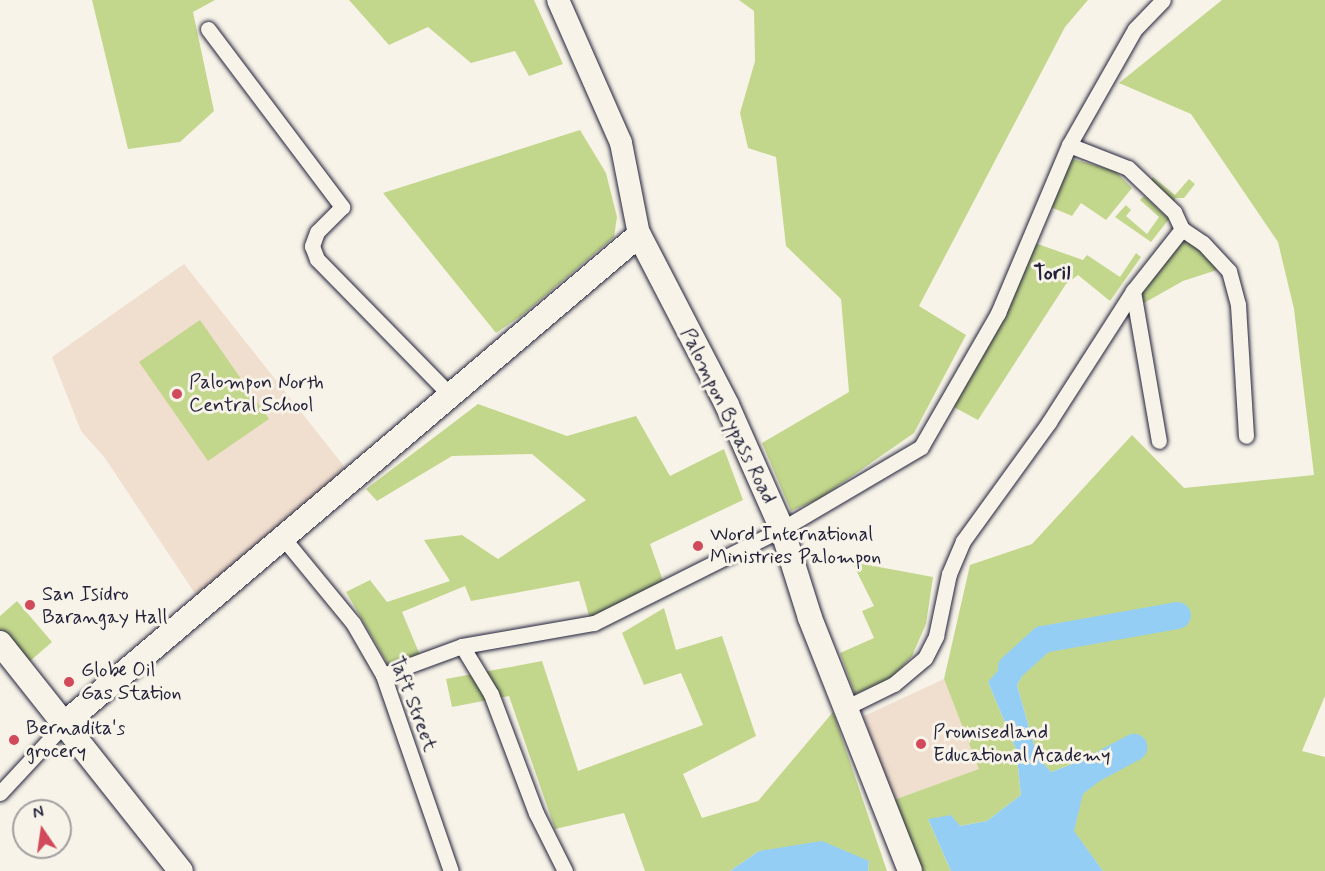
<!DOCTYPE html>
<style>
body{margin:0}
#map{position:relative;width:1325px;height:871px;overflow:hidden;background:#f7f3e8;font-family:Mynerve,sans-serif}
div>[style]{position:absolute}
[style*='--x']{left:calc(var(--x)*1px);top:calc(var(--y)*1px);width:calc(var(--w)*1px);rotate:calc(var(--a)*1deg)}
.built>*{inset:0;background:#f0dece}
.green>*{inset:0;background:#c3d78c}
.water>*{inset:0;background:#95cef5}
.river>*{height:27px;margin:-13.5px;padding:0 13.5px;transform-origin:13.5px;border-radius:13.5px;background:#95cef5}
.roads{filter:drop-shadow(0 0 2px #22223b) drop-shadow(0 0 2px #22223b)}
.street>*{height:15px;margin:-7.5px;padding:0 7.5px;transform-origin:7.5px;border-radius:7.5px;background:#f7f3e8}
.secondary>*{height:22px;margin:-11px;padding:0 11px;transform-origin:11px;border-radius:11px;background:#f7f3e8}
.primary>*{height:24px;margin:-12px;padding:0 12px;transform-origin:12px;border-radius:12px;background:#f7f3e8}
.dots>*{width:16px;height:16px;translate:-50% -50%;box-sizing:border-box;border:3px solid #f7f3e8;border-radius:50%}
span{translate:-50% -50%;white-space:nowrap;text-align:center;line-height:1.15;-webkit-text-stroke:6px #f7f3e8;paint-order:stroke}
.poi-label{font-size:20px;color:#22223b}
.left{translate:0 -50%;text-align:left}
.street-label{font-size:20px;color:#22223b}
.neighbourhood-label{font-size:21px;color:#22223b;font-weight:700}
.north{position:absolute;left:12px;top:799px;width:60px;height:60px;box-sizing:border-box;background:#f7f3e8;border:2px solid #a29fa3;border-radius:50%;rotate:347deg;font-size:16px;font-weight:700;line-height:24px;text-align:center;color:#22223b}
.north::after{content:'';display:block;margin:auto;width:21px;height:27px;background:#d1495b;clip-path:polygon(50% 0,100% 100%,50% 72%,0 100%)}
</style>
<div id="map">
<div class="built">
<div style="clip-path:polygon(184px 264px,347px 470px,196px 595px,105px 458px,81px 431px,52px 357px)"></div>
<div style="clip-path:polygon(944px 679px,980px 769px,891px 801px,864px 716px)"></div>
</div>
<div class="green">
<div style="clip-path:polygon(92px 0,215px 0,193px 12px,214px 111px,180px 142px,128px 149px)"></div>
<div style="clip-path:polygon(349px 0,534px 0,563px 64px,529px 76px,515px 51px,471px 63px,428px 27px,389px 45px)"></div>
<div style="clip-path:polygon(739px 0,1088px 0,1065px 27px,919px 306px,966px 335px,914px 433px,819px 499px,791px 511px,762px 443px,849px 392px,841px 299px,786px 246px,776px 157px,748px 148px,740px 113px,755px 61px,754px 11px)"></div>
<div style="clip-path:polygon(1222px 0,1325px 0,1325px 696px,1302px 751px,1325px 757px,1325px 871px,1103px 871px,1073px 831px,1082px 794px,1128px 758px,1123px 745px,1051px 772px,1037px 756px,1017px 685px,1032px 659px,1069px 641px,1066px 629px,988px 682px,1016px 749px,1021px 795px,987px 821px,960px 826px,928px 819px,951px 871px,918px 871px,891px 801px,979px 769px,944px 679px,970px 565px,1032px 544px,1132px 435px,1184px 488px,1314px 475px,1294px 309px,1278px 242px,1191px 114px,1119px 83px)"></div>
<div style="clip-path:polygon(580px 130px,606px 173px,617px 217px,614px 237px,521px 316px,496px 333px,383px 193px)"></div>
<div style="clip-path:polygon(1069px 158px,1115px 171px,1132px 188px,1106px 220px,1081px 203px,1072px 216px,1046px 205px)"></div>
<div style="clip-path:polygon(1153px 177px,1175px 195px,1189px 179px,1195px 184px,1184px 198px,1175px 198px,1175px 202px,1151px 180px)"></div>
<div style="clip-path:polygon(1144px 196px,1169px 219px,1151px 242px,1115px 217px,1126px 205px,1131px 210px,1126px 216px,1147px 234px,1159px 217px,1140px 200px)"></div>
<div style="clip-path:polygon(1181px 238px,1190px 238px,1220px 269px,1183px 281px,1144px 303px,1140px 289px)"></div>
<div style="clip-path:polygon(1032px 242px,1083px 260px,1087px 255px,1120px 277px,1136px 253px,1141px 257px,1110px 301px,1078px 275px,1066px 284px,978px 420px,950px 405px)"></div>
<div style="clip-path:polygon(200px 320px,269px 419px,208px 461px,139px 362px)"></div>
<div style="clip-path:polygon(478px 404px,567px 436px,636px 416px,670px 476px,724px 449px,743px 500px,650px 544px,663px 581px,590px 619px,579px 581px,471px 601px,465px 586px,402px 612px,420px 655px,389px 666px,346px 592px,370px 580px,387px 602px,450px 581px,424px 540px,462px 535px,498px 559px,586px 500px,532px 454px,452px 456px,377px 501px,366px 489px)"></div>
<div style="clip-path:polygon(852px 562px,933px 577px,926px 624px,912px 656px,891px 678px,855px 694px,840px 653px,874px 638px,862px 611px,874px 606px)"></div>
<div style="clip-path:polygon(17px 601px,52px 642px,22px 668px,0 642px,0 616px)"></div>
<div style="clip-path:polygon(664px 608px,676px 650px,722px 636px,756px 736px,683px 774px,702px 818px,758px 801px,833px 712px,887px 871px,868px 871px,869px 861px,759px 851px,730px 871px,645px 871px,624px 813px,555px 829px,509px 696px,452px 707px,446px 679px,542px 661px,578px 771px,703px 725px,681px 673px,644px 685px,622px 633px)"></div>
</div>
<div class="water">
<div style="clip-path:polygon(1066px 629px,1069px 641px,1032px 659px,1017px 685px,1037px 756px,1051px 772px,1123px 745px,1129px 758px,1083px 794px,1074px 831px,1103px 871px,951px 871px,928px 819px,951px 815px,960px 826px,987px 821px,1021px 795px,1016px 749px,988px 682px,1012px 654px)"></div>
<div style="clip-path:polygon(822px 841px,869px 861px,868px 871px,730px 871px,759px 851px)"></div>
</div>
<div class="river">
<div style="--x:1011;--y:667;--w:42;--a:-42.1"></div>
<div style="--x:1042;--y:639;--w:137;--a:-10.1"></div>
<div style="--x:1092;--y:769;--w:47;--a:-28.2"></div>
</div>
<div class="roads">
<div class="street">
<div style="--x:208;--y:29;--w:223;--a:53"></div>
<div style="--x:342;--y:207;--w:35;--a:135"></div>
<div style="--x:317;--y:232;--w:15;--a:110"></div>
<div style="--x:312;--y:246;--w:14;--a:69"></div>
<div style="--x:317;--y:259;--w:192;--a:45.6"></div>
<div style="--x:1069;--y:145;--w:63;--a:21.3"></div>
<div style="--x:1128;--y:168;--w:64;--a:43.7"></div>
<div style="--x:1174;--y:212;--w:19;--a:65"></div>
<div style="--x:1182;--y:229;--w:25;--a:34"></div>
<div style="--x:1203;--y:243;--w:38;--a:47"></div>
<div style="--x:1229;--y:271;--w:35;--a:75"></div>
<div style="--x:1238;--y:305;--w:131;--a:86.5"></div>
<div style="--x:1133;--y:291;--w:152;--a:80.2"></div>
<div style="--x:284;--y:539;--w:109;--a:50.6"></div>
<div style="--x:353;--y:623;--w:60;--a:60"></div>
<div style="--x:383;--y:675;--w:207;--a:70.9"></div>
<div style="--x:462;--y:646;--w:56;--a:58.9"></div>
<div style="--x:491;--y:694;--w:127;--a:69.3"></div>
<div style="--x:536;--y:813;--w:65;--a:63.4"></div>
<div style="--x:383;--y:675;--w:84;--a:-20.2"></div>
<div style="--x:462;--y:646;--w:134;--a:-9.9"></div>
<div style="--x:594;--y:623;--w:210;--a:-26.6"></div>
<div style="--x:782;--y:529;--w:161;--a:-30.5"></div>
<div style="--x:921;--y:447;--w:155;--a:-60.1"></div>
<div style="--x:998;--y:313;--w:182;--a:-67.1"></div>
<div style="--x:1069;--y:145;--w:133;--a:-60.4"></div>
<div style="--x:1135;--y:29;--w:40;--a:-46"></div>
<div style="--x:847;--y:707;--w:52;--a:-26.1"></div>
<div style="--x:894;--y:684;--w:40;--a:-40"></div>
<div style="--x:925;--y:658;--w:25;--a:-63"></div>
<div style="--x:936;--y:636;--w:63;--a:-78.2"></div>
<div style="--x:949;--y:574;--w:36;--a:-67"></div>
<div style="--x:963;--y:541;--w:147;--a:-54.1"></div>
<div style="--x:1049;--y:422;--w:156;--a:-57.3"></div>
<div style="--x:1133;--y:291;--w:79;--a:-51.7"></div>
<div style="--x:0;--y:793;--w:96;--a:-47.1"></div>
</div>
<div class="secondary">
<div style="--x:558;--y:0;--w:156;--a:66.2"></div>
<div style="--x:621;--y:143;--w:94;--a:78.9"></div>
</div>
<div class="primary">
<div style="--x:0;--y:643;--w:291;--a:51.6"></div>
<div style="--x:65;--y:723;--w:753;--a:-40.37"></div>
<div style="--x:639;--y:235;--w:191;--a:62.6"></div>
<div style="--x:727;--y:405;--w:136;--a:66.1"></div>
<div style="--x:782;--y:529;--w:93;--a:72.5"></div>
<div style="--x:810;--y:618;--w:272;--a:68.4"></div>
</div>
</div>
<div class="dots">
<div style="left:177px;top:394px;background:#d1495b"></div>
<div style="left:698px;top:546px;background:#d1495b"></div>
<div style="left:30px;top:605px;background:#d1495b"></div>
<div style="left:69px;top:682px;background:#d1495b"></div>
<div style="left:14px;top:740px;background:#d1495b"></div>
<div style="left:921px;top:744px;background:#d1495b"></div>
</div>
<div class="poi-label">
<span class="left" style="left:189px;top:394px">Palompon North<br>Central School</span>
<span class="left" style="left:710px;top:546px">Word International<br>Ministries Palompon</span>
<span class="left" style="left:42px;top:606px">San Isidro<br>Barangay Hall</span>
<span class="left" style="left:81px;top:682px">Globe Oil<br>Gas Station</span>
<span class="left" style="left:26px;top:740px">Bernadita's<br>grocery</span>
<span class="left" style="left:933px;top:744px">Promisedland<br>Educational Academy</span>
</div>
<div class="street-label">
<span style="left:728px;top:416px;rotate:64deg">Palompon Bypass Road</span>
<span style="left:413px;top:704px;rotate:69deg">Taft Street</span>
</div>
<div class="neighbourhood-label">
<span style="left:1052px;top:273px">Toril</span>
</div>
<div class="north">N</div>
</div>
